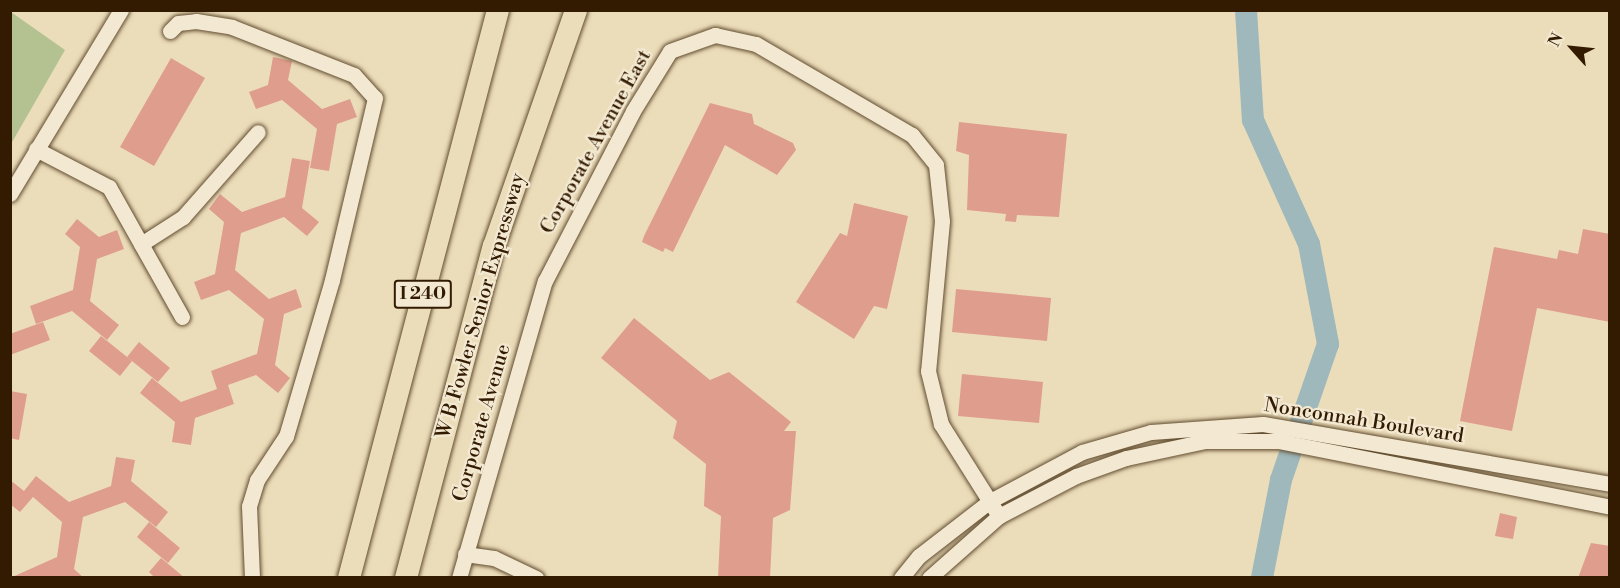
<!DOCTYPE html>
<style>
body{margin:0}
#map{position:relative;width:1620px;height:588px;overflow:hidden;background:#ecddba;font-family:"Libre Bodoni",serif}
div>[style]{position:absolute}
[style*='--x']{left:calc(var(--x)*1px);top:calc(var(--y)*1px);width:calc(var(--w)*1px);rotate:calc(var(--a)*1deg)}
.green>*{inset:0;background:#b4c292}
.river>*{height:22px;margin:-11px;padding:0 11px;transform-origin:11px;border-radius:11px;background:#9fb8bb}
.building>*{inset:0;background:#df9d8d}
.roads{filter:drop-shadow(0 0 2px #614c2f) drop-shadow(0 0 2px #614c2f)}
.minor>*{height:15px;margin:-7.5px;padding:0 7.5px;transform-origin:7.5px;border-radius:7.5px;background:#f3e9d2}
.highway>*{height:22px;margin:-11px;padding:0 11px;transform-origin:11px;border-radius:11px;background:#ecddba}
span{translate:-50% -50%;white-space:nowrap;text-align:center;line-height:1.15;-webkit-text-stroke:4.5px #f3e9d2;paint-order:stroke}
.shield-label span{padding:2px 4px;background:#f3e9d2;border:2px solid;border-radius:4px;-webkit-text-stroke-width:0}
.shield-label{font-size:18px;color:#331b01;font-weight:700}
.street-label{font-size:20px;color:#331b01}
.frame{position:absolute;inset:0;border:12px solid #331b01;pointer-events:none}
.north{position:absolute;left:1542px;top:18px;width:60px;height:60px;-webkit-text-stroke:4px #f3e9d2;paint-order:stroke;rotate:297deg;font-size:16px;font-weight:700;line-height:24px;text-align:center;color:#331b01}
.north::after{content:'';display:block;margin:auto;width:21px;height:27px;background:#331b01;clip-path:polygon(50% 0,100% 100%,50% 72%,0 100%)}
</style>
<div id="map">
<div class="green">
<div style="clip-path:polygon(11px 12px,65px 50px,11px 144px)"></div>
</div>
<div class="river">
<div style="--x:1246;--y:10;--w:110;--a:86.4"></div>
<div style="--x:1253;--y:120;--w:136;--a:65.7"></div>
<div style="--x:1309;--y:244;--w:102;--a:79.2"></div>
<div style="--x:1328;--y:344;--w:144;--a:109.1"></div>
<div style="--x:1281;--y:480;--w:100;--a:101"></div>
</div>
<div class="building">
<div style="clip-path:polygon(273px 57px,292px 61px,288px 80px,322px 109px,350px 99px,357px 117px,337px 124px,329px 171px,310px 168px,317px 129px,282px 100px,256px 109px,249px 92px,268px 85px)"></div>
<div style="clip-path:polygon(171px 58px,205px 78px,154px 166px,120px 147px)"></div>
<div style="clip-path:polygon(710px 103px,752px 114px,754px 124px,793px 143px,796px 150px,777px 175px,725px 145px,673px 252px,665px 248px,663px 252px,642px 242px,644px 236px)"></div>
<div style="clip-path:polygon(959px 122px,1067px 134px,1059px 217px,1017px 215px,1016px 222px,1005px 221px,1006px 214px,967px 210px,969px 155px,956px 151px)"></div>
<div style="clip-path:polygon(292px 158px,310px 161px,302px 208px,319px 222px,307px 236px,284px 217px,241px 233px,235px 270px,269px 299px,296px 289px,302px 307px,284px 314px,275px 365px,290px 378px,278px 393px,256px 375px,228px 385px,234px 404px,195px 418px,191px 445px,172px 442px,175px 422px,140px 393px,152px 378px,181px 402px,217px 389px,211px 371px,257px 354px,264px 319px,229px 290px,201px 300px,194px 282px,215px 274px,224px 222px,209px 209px,220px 194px,242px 212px,285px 197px)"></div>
<div style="clip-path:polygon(854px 203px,908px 216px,887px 309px,874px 306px,854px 339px,796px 302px,840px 233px,847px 236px)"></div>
<div style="clip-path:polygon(77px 219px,99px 237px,117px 230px,124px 249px,97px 259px,90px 301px,119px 325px,107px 340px,72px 311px,36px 324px,30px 306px,73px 290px,80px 247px,65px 234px)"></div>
<div style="clip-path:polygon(1583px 229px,1610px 234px,1610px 322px,1537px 308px,1512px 431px,1460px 421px,1494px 247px,1557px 259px,1559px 250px,1578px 254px)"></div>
<div style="clip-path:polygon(956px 289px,1051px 298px,1047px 341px,952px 332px)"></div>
<div style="clip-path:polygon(634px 318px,710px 380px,729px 372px,791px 422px,784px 431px,796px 431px,790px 510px,773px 518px,770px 578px,718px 578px,721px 516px,704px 506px,706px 464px,673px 438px,677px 421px,601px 358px)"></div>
<div style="clip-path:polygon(43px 322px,50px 340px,10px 355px,10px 334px)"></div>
<div style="clip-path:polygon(101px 336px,132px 361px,120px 376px,89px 351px)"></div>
<div style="clip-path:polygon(139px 342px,170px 368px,158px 382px,127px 357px)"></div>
<div style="clip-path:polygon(962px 374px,1043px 382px,1039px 423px,958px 416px)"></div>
<div style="clip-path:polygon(10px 391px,27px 394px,19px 440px,10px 438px)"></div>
<div style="clip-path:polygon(116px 457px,135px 460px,131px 481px,168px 512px,156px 527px,125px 502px,83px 517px,74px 569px,84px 578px,10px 578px,57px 557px,62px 522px,33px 497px,20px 512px,10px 504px,10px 480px,24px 491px,36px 476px,69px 502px,111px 486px)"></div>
<div style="clip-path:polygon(1500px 513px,1517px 517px,1513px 539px,1495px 536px)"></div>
<div style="clip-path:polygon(149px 522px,180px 548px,168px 563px,137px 537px)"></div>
<div style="clip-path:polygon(1591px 543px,1610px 546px,1610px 578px,1578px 578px)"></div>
<div style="clip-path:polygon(161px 558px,185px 578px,155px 578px,149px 572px)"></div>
</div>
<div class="roads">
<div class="minor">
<div style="--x:170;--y:31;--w:11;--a:-45"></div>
<div style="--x:178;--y:23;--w:18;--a:-6"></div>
<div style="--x:196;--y:21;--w:36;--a:9"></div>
<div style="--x:232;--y:27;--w:131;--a:21.5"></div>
<div style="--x:354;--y:75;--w:31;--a:48"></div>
<div style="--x:375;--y:98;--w:187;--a:103.3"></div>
<div style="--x:332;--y:280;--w:163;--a:106.4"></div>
<div style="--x:286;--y:436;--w:53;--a:123.4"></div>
<div style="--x:257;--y:480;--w:27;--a:107"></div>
<div style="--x:249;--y:506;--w:72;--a:87.6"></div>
<div style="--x:36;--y:149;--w:82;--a:27.5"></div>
<div style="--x:109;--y:187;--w:149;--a:60.7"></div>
<div style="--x:10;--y:194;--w:215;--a:-58.9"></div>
<div style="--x:141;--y:244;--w:50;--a:-32.7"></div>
<div style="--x:183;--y:217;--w:113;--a:-48.6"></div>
<div style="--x:465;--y:554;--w:29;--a:8"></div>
<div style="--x:494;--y:558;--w:47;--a:25.5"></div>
<div style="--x:459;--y:578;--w:309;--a:-73.9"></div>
<div style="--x:545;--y:281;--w:191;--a:-62.6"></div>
<div style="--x:633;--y:111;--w:70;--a:-58.3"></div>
<div style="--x:670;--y:51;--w:48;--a:-19.6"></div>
<div style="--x:715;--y:35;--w:42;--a:12.4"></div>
<div style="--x:756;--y:44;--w:181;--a:30.3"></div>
<div style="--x:912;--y:135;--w:38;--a:51"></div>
<div style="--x:936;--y:165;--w:56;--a:83.9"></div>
<div style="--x:942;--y:221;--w:151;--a:95.3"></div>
<div style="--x:928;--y:371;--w:55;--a:76.2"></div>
<div style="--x:941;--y:424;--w:109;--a:57.8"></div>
<div style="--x:901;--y:578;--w:28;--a:-51"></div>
<div style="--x:919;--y:556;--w:90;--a:-37.8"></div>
<div style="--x:990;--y:501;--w:104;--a:-28"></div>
<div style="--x:1082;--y:452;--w:72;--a:-16.2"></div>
<div style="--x:1151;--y:432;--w:112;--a:-4.1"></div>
<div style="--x:1263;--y:424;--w:352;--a:9.8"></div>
<div style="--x:929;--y:578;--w:94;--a:-41.5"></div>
<div style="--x:999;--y:516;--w:87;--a:-27.5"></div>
<div style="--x:1076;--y:476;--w:53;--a:-19.8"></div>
<div style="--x:1126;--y:458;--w:81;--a:-12.1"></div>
<div style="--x:1205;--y:441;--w:73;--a:0"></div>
<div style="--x:1278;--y:441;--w:338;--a:11.2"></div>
</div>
<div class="highway">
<div style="--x:349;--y:578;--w:587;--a:-75.3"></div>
<div style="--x:406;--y:578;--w:343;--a:-75.2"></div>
<div style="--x:494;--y:246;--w:250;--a:-70.8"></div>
</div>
</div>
<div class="shield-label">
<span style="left:423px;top:294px">I 240</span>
</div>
<div class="street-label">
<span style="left:596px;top:142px;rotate:-61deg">Corporate Avenue East</span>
<span style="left:481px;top:306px;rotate:-74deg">W B Fowler Senior Expressway</span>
<span style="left:1364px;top:421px;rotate:9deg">Nonconnah Boulevard</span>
<span style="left:482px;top:423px;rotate:-74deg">Corporate Avenue</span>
</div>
<div class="frame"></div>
<div class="north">N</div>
</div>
